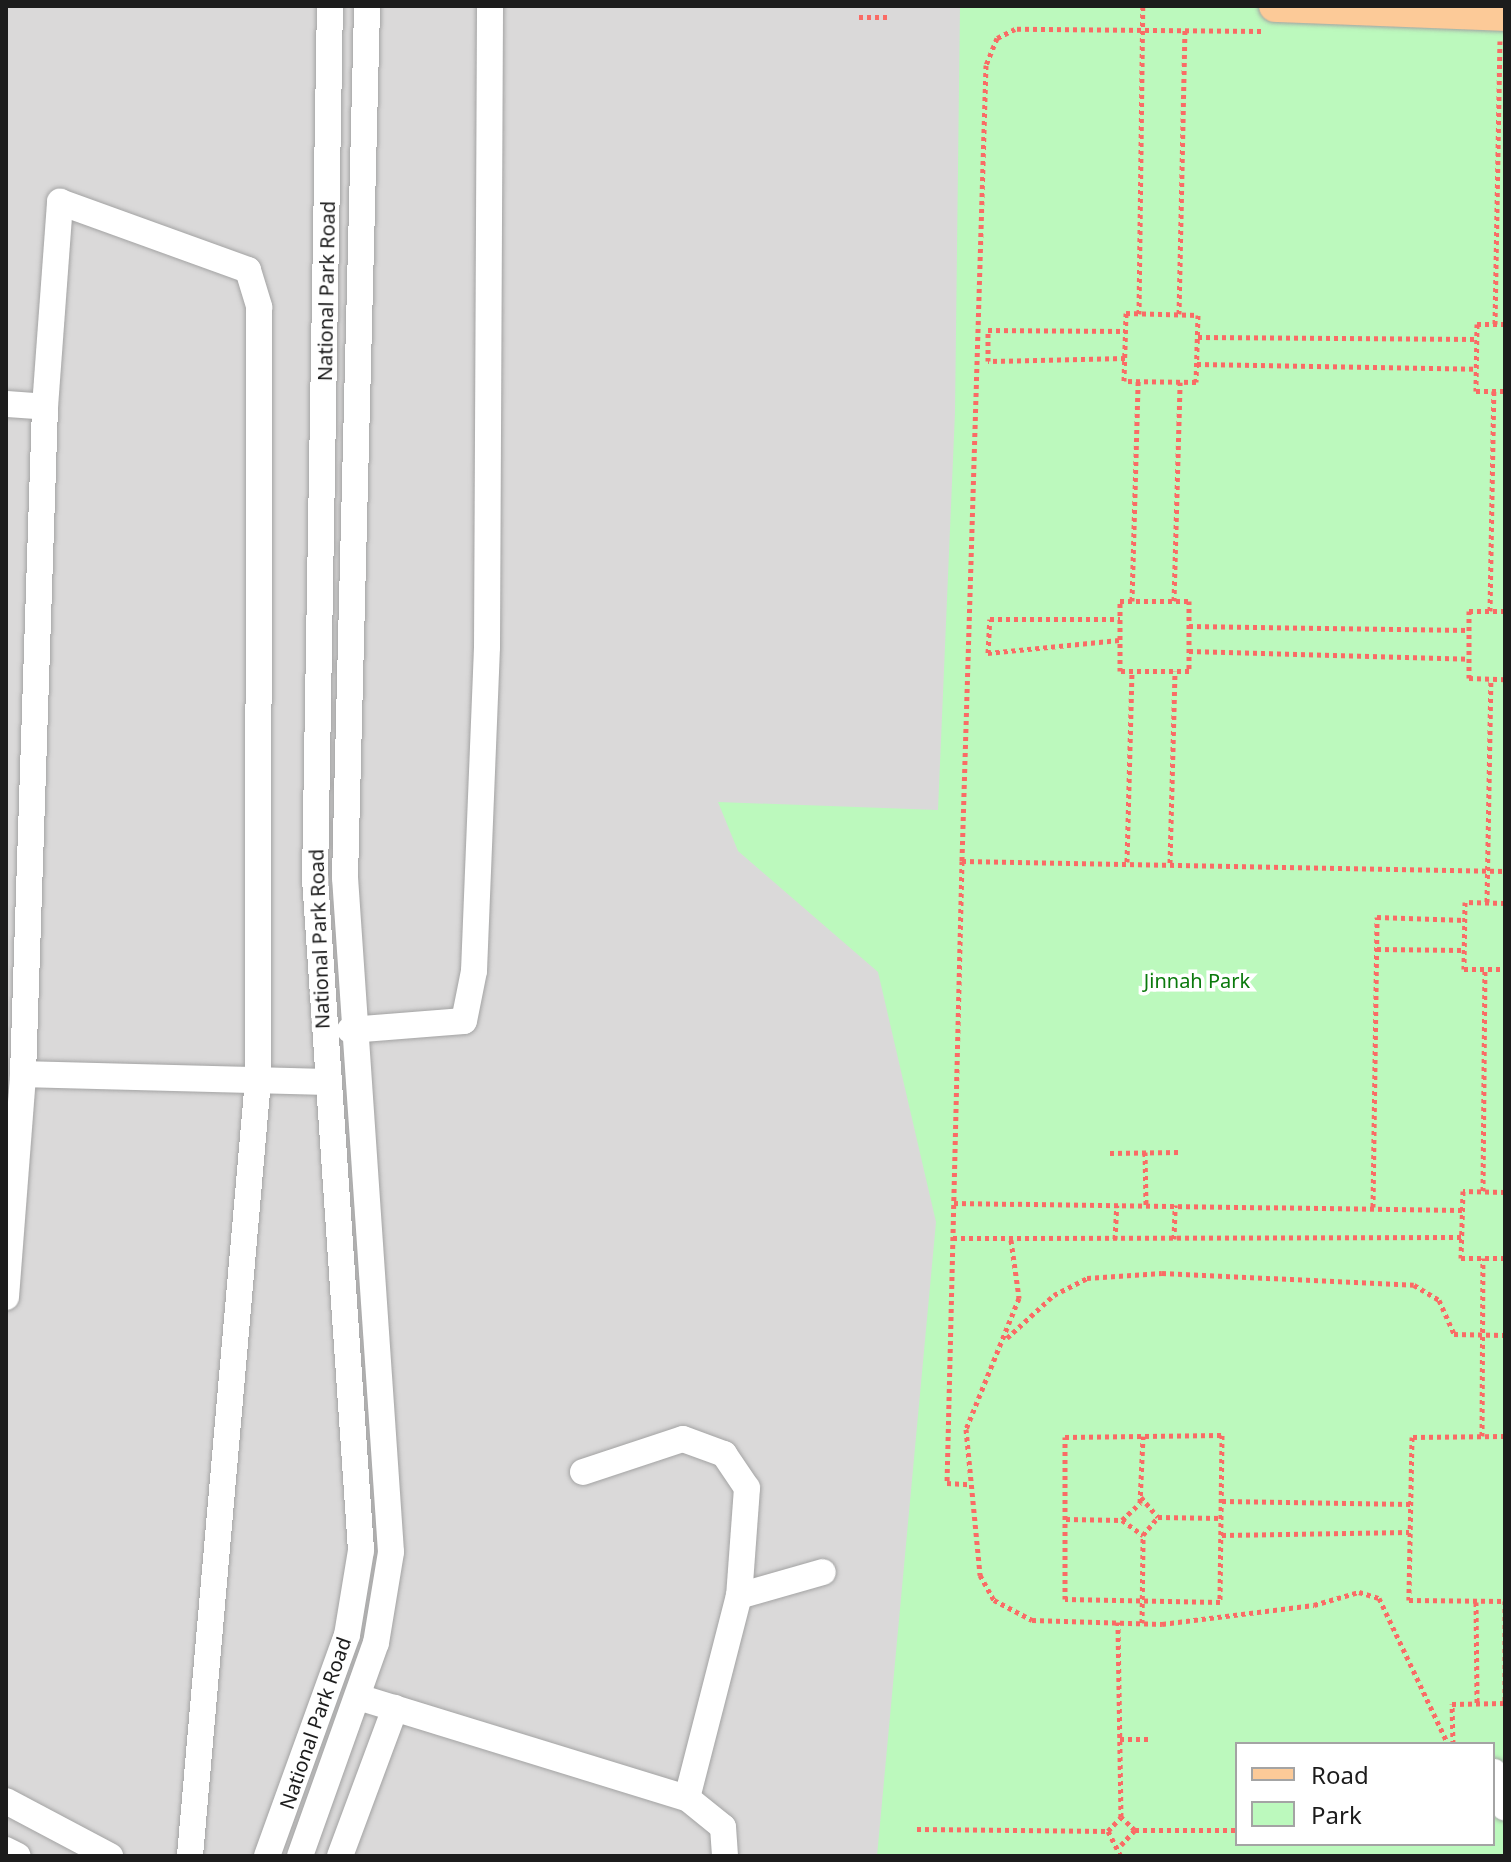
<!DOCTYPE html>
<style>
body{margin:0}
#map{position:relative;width:1511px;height:1862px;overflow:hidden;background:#eee9e1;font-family:"Noto Sans",sans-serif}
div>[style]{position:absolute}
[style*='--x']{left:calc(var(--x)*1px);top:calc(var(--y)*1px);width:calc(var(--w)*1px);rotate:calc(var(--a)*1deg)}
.residential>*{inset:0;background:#dad9d9}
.park>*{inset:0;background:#bcf9bd}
.path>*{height:5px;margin-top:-2.5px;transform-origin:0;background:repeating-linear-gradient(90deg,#fa6b65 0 4px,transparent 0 8px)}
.roads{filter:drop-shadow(0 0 2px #a3a3a3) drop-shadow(0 0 2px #a3a3a3)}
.minor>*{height:26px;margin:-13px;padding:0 13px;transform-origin:13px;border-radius:13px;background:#fff}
.major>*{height:32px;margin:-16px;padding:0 16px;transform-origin:16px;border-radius:16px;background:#fcca98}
span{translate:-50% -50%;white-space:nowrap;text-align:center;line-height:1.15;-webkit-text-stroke:7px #fff;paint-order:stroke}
.street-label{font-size:20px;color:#1c1c1c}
.park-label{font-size:20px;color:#0a790c}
.frame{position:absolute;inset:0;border:8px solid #1c1c1c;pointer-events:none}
.legend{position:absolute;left:1235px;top:1742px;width:260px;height:104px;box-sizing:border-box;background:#fff;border:2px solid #a4a4a4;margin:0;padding:10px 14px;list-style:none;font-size:24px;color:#1c1c1c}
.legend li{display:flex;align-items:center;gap:16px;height:40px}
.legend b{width:40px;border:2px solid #a4a4a4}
</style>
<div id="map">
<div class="residential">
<div style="clip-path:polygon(evenodd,6px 6px,1505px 6px,1505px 1856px,6px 1856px,6px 6px,1237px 1744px,1493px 1744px,1493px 1844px,1237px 1844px,1237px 1744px)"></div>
</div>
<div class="park">
<div style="clip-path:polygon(evenodd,960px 6px,1505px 6px,1505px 1856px,877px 1856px,936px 1222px,878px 972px,738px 851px,718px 802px,938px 810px,955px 412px,960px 6px,1237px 1744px,1493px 1744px,1493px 1844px,1237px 1844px,1237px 1744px)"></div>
</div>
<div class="path">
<div style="--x:859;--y:17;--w:30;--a:0"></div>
<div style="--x:1261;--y:31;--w:246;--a:-179.5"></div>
<div style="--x:1015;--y:29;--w:20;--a:153"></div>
<div style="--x:997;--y:38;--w:29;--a:112"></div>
<div style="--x:986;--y:65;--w:796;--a:91.73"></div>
<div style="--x:962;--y:861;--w:543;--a:1.06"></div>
<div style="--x:1126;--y:313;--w:72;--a:1.6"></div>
<div style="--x:1198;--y:315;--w:67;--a:91.7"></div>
<div style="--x:1196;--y:382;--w:72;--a:-179.2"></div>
<div style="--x:1124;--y:381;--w:68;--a:-88.3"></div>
<div style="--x:1139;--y:314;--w:308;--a:-89.3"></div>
<div style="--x:1179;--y:314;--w:284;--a:-88.8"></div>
<div style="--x:1495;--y:324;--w:283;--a:-89"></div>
<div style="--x:1505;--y:324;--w:28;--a:180"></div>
<div style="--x:1477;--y:324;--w:67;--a:90.9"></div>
<div style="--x:1476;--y:391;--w:29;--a:0"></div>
<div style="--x:1198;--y:337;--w:279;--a:0.4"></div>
<div style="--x:1125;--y:358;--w:137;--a:178.7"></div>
<div style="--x:988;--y:361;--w:31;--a:-90"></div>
<div style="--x:988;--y:330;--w:137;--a:0.4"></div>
<div style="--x:1197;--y:364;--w:279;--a:1"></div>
<div style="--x:1120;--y:601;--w:69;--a:0"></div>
<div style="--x:1189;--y:601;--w:70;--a:90"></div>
<div style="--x:1189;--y:671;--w:69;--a:180"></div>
<div style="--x:1120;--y:671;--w:70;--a:-90"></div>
<div style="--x:1132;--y:601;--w:220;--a:-88.4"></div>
<div style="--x:1174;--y:601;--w:219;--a:-88.4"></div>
<div style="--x:1490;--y:611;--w:220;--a:-89"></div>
<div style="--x:1505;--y:611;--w:36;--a:180"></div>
<div style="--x:1469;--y:611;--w:67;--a:90"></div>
<div style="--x:1469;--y:678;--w:36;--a:2"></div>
<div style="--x:1189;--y:626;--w:280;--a:0.8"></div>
<div style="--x:1119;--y:640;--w:132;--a:174.3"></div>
<div style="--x:988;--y:653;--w:34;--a:-87"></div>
<div style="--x:990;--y:619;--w:130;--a:0"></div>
<div style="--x:1189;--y:651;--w:280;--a:1.6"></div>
<div style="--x:962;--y:861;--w:622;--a:91.38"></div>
<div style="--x:947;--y:1483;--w:22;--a:3"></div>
<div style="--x:1127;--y:862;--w:191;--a:-88.5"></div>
<div style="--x:1170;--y:863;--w:192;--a:-88.5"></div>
<div style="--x:1487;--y:902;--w:223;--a:-89"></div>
<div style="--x:1505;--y:903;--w:40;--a:-178.6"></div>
<div style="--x:1465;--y:902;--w:67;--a:90.9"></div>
<div style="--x:1464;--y:969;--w:41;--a:0"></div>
<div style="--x:1377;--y:949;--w:87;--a:0.7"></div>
<div style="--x:1145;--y:1152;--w:53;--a:88.9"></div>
<div style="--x:1110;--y:1153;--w:69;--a:-0.8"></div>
<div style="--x:1483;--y:1191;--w:221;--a:-89.5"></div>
<div style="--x:1505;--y:1192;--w:42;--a:-178.6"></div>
<div style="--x:1463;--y:1191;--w:67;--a:91.7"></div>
<div style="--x:1461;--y:1258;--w:44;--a:0"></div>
<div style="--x:954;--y:1203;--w:508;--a:0.79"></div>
<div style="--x:1373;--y:1207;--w:290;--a:-89.2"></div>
<div style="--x:1377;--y:917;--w:88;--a:2"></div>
<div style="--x:953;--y:1238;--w:509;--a:-0.11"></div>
<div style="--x:1115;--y:1239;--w:34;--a:-87"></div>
<div style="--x:1174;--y:1239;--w:34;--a:-88"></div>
<div style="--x:1011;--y:1240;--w:59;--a:82.1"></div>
<div style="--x:1019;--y:1298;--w:141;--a:112"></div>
<div style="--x:966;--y:1429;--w:147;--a:84.5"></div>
<div style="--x:980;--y:1575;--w:29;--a:61"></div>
<div style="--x:994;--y:1600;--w:43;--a:27.8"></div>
<div style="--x:1032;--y:1620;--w:130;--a:1.8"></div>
<div style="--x:1162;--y:1624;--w:153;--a:-7.1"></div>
<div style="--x:1314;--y:1605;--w:47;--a:-16.1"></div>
<div style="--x:1359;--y:1592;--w:21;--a:17"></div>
<div style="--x:1379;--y:1598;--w:161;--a:64.7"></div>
<div style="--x:1007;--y:1338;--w:64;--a:-42.5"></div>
<div style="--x:1054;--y:1295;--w:37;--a:-27"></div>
<div style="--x:1087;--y:1278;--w:75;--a:-3.8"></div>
<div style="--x:1162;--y:1273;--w:252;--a:2.7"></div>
<div style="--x:1414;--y:1285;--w:29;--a:31"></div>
<div style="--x:1439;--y:1300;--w:37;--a:66"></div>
<div style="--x:1454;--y:1334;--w:51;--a:1.1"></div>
<div style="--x:1222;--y:1435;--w:167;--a:90.7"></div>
<div style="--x:1220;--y:1602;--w:155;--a:-178.9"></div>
<div style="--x:1065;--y:1599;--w:162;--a:-90"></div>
<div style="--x:1065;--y:1437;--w:157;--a:-0.7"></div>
<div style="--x:1482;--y:1436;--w:178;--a:-89.7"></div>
<div style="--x:1505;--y:1436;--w:93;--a:179.4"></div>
<div style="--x:1412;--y:1437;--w:163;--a:91.1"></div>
<div style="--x:1409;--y:1600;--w:96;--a:0.6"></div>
<div style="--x:1141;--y:1497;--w:26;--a:50"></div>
<div style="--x:1222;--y:1501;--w:189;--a:0.9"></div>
<div style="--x:1066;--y:1519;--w:56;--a:1"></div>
<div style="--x:1122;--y:1520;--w:25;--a:-43"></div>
<div style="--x:1140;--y:1503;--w:67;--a:-87.4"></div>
<div style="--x:1122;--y:1520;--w:26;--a:36"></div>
<div style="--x:1222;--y:1535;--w:187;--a:-0.9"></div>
<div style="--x:1505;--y:1601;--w:102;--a:90"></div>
<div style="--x:1476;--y:1602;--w:102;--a:89.4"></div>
<div style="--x:1142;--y:1623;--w:88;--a:-89.3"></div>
<div style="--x:1143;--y:1535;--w:23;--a:-50"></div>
<div style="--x:1158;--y:1517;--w:63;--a:0.9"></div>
<div style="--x:1120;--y:1739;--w:28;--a:0"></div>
<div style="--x:1453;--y:1744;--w:40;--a:-91.4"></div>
<div style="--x:1452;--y:1704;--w:53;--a:-1.1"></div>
<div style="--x:917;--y:1829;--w:191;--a:0.6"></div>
<div style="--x:1108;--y:1831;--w:19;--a:-47"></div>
<div style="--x:1121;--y:1817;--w:195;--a:-90.9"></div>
<div style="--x:1135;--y:1830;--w:102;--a:0"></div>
<div style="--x:1108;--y:1831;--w:28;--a:63"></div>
<div style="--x:1121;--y:1845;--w:21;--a:-47"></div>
<div style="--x:1135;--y:1830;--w:19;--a:-137"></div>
</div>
<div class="roads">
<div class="minor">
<div style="--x:6;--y:404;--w:39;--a:4"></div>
<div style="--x:350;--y:1030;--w:114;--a:-4.5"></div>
<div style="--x:464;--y:1021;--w:51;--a:-78.7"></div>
<div style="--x:474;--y:971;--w:324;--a:-87.7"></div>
<div style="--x:487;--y:647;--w:641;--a:-89.73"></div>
<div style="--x:23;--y:1074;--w:302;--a:1.5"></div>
<div style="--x:6;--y:1297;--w:224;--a:-85.6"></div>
<div style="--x:23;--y:1074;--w:667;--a:-88.11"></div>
<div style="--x:45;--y:407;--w:206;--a:-85.8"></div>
<div style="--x:60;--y:202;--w:200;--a:19.9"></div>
<div style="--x:248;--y:270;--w:39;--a:73"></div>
<div style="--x:259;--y:307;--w:773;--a:90.07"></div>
<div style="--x:258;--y:1080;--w:779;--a:95.01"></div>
<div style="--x:583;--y:1472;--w:105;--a:-18.3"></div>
<div style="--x:683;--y:1439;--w:44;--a:20.1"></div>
<div style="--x:724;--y:1454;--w:41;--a:55.9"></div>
<div style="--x:747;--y:1488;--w:108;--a:94.2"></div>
<div style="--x:358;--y:1697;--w:344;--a:17.1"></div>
<div style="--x:687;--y:1798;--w:46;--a:38.9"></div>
<div style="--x:723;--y:1827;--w:29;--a:86"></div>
<div style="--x:1494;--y:1772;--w:37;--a:73"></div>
<div style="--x:687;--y:1798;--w:209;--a:-75.6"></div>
<div style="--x:739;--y:1596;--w:87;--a:-15.9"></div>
<div style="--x:6;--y:1801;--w:118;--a:27.9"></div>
<div style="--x:6;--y:1850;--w:13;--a:27"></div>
<div style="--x:267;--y:1856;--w:235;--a:-70.1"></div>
<div style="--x:347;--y:1635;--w:86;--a:-80.6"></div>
<div style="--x:361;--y:1550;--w:673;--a:-93.92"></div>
<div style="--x:315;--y:879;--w:873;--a:-89.02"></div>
<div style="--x:300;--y:1856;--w:226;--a:-70.4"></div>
<div style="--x:376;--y:1643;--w:92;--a:-80.6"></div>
<div style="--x:391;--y:1552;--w:676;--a:-93.9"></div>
<div style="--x:345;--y:878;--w:872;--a:-88.55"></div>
<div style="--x:340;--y:1856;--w:158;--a:-69.6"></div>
</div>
<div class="major">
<div style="--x:1275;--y:6;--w:230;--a:2.2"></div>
</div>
</div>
<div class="street-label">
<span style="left:326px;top:291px;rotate:-89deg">National Park Road</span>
<span style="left:319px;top:939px;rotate:-92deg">National Park Road</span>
<span style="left:315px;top:1723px;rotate:-71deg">National Park Road</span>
</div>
<div class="park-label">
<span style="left:1197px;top:980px">Jinnah Park</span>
</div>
<div class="frame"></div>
<ul class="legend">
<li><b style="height:10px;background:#fcca98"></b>Road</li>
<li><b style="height:22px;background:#bcf9bd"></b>Park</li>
</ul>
</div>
